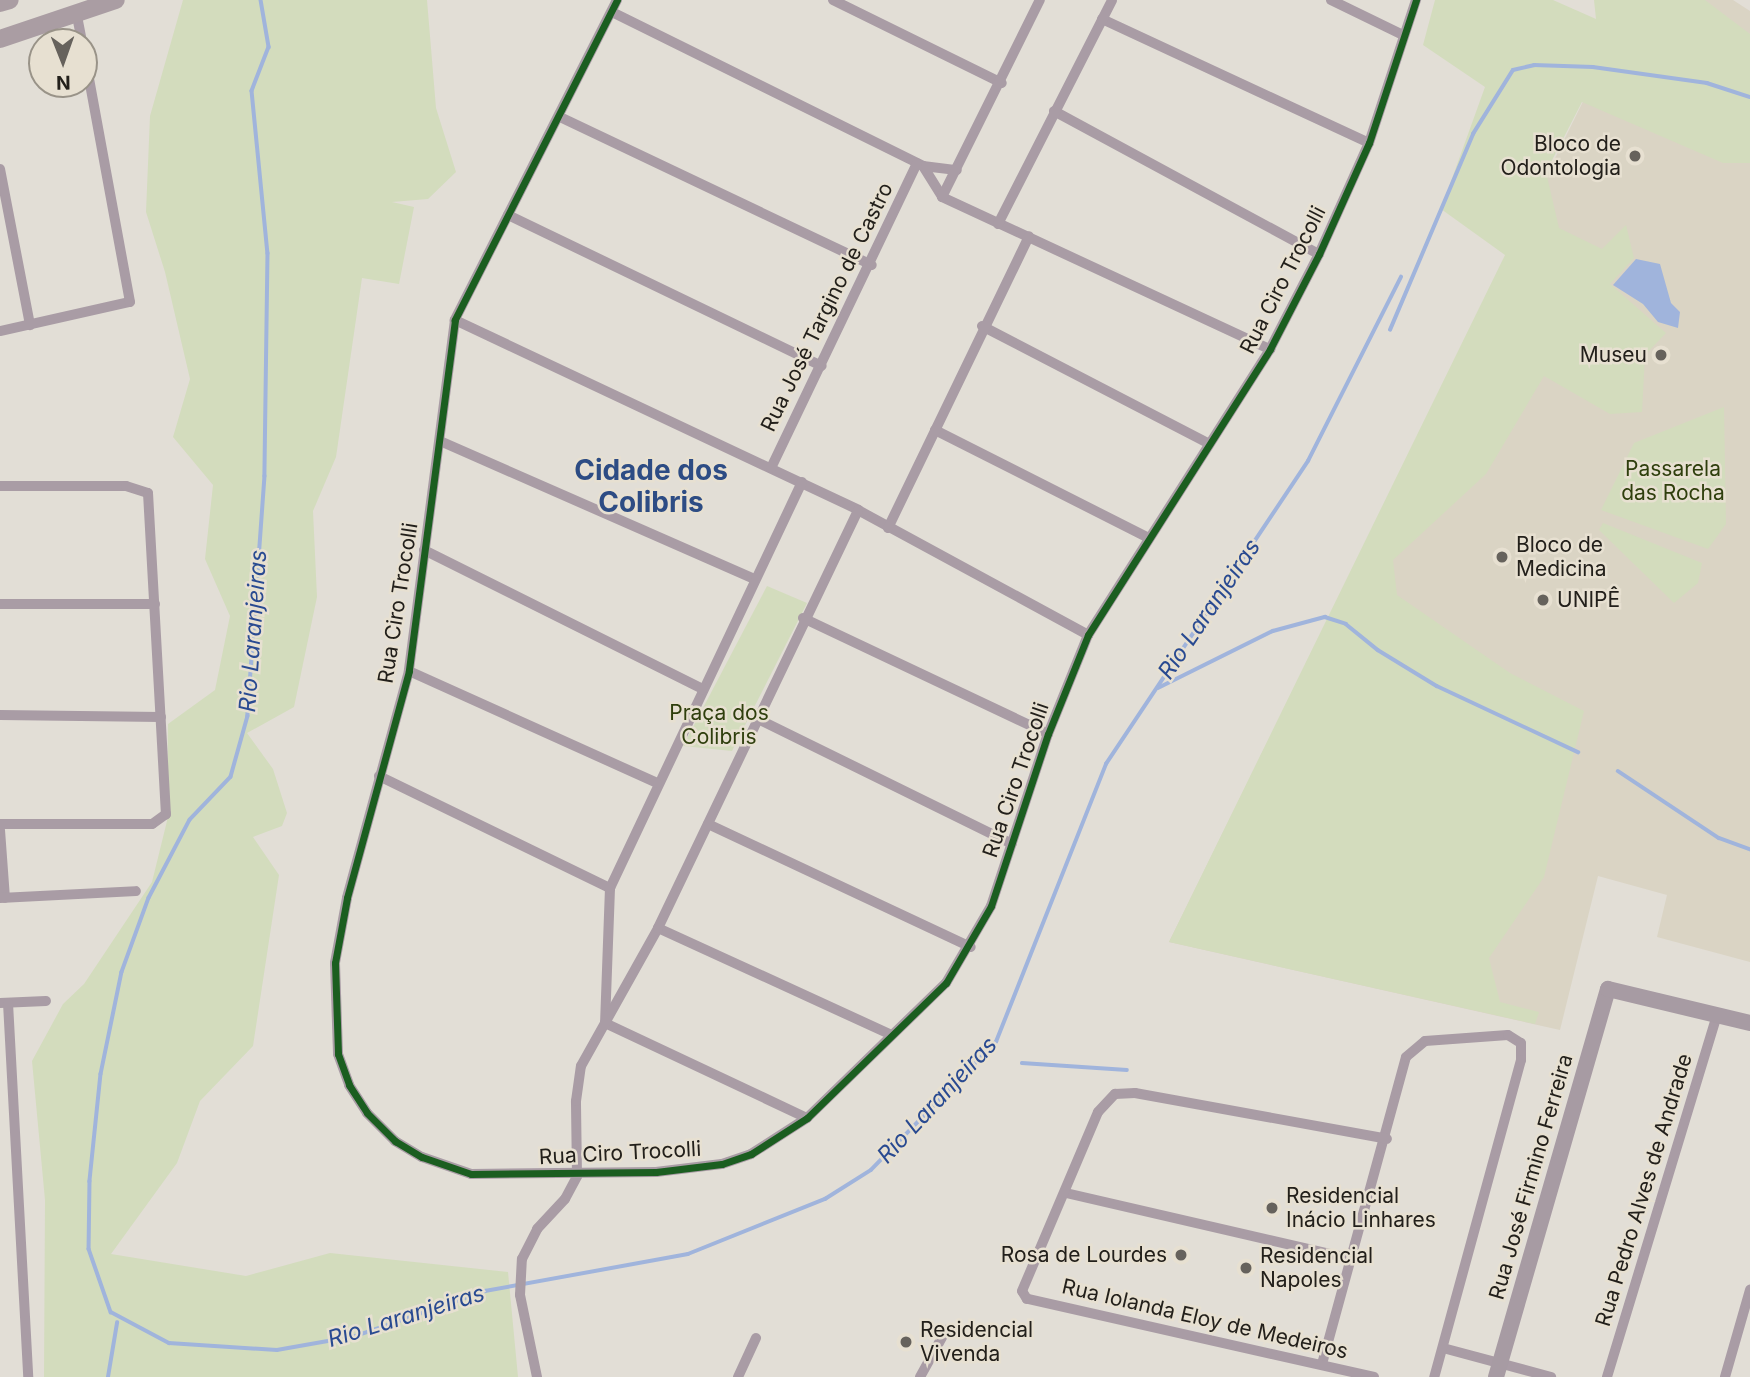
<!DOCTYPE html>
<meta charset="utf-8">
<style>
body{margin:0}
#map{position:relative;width:1750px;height:1377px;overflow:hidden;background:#e2ded6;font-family:Inter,sans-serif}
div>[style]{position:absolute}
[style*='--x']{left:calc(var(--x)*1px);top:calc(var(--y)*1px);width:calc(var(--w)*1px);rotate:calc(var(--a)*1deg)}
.built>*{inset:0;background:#dad4c4}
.green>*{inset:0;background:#d3dcbd}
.water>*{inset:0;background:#a0b4dc}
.stream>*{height:3.5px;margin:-1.75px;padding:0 1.75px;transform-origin:1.75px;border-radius:1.75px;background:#a0b4dc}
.street>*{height:10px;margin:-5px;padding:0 5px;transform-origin:5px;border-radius:5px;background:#a99ca5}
.secondary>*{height:16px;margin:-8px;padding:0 8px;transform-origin:8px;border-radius:8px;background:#a79ba3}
.primary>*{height:18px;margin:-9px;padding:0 9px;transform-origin:9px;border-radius:9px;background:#aa9da3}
.cycleway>*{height:7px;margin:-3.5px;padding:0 3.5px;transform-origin:3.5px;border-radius:3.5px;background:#1b5e20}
.dots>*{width:19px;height:19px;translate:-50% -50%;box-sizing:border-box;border:4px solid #e7e0d1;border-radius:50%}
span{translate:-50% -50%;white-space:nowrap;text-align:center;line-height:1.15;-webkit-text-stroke:5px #e7e0d1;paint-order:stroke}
.poi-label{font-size:21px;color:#23201b}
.right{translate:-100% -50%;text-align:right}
.left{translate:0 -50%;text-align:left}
.street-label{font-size:21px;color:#23201b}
.park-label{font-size:21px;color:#2f3f0d}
.water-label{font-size:23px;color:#294a91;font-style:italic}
.district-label{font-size:28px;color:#2d4c84;font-weight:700}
.north{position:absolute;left:28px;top:28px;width:70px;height:70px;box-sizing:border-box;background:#e7e0d1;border:2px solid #999388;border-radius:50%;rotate:179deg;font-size:19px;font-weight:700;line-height:28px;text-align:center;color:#23201b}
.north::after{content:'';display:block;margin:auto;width:24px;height:32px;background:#66625c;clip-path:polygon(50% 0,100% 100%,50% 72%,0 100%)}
</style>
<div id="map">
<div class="built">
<div style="clip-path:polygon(1633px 0,1733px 0,1750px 11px,1750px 962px,1657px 937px,1667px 895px,1598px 876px,1560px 1030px,1169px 942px)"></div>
</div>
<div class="green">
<div style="clip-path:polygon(183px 0,427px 0,436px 108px,456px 172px,428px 199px,392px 202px,414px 207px,399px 284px,362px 278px,336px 457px,313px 511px,317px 597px,294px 707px,247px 733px,273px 769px,287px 813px,282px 826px,253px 837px,279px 875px,253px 1046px,200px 1101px,177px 1163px,111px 1254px,246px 1276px,330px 1253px,508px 1272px,518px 1377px,44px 1377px,45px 1200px,32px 1061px,63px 1004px,84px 984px,152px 882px,167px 821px,168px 724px,215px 690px,230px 616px,205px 559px,213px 485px,173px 437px,190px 379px,165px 272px,146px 212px,150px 116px)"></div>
<div style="clip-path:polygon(1435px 0,1553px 0,1596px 19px,1594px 0,1705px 0,1750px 34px,1750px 163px,1723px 163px,1582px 102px,1546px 172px,1559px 228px,1602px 249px,1626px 225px,1634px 258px,1610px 284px,1666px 333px,1645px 355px,1642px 412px,1610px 414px,1544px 376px,1486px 474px,1393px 560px,1397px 595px,1510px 673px,1584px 711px,1544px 877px,1489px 958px,1500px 1002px,1539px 1012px,1535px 1024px,1169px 942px,1505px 255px,1441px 209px,1485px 87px,1423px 45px)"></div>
<div style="clip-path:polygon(1724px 407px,1726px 524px,1708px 549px,1601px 510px,1634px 443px)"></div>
<div style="clip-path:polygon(1603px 523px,1702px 563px,1698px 583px,1674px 603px,1599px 530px)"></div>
<div style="clip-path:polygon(767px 586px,807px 603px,732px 751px,683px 746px)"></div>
</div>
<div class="water">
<div style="clip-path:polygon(1636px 259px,1660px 264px,1671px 303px,1680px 312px,1678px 328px,1658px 322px,1643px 304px,1613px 285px)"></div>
</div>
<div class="stream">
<div style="--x:261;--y:0;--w:48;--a:80.3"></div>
<div style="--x:269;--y:47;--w:47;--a:111.1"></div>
<div style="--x:252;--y:91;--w:163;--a:84.4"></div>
<div style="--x:268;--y:253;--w:223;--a:90.8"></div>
<div style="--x:265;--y:476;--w:241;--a:94.1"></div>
<div style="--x:248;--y:716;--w:63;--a:105.6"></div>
<div style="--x:231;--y:777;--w:59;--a:133.6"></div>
<div style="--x:190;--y:820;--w:88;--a:117.7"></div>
<div style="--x:149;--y:898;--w:79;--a:110"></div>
<div style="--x:122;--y:972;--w:104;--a:101.6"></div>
<div style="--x:101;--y:1074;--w:108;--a:95.9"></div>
<div style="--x:90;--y:1181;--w:68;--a:90.8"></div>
<div style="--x:89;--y:1249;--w:67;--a:70.8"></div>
<div style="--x:111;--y:1312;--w:66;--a:28.1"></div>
<div style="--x:169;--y:1343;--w:108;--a:3.7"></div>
<div style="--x:277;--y:1350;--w:80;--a:-10"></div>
<div style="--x:356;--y:1336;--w:137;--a:-19.2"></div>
<div style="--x:485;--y:1291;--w:206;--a:-10.3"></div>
<div style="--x:688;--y:1254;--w:148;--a:-21.9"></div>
<div style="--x:825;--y:1199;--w:54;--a:-32.2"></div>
<div style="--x:871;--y:1170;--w:179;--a:-45.7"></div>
<div style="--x:996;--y:1042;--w:299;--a:-68.4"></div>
<div style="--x:1106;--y:764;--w:364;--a:-56.3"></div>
<div style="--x:1308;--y:461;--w:206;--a:-63.2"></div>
<div style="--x:1390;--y:330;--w:213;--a:-67"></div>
<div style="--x:1473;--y:134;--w:75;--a:-58"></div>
<div style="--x:1513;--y:70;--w:22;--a:-13"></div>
<div style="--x:1534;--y:65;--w:59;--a:1.9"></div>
<div style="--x:1593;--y:67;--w:115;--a:8"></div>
<div style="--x:1707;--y:83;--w:45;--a:18"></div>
<div style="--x:1158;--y:688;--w:128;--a:-26.4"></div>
<div style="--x:1273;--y:631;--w:54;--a:-15.1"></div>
<div style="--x:1325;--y:617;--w:22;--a:18"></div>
<div style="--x:1346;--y:624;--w:41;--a:39.1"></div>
<div style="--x:1378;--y:650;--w:69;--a:31.4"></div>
<div style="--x:1437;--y:686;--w:156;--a:25.1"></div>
<div style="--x:1618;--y:771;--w:121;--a:33.6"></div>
<div style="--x:1719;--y:838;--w:33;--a:20"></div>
<div style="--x:1022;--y:1063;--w:105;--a:3.8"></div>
<div style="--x:108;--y:1377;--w:55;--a:-80.5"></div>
</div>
<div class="street">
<div style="--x:617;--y:0;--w:359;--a:116.9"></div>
<div style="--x:455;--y:320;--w:354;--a:97.5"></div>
<div style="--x:409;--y:671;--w:235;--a:105.3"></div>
<div style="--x:347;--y:898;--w:66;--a:100.5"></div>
<div style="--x:335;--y:963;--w:91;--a:88.1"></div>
<div style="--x:338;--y:1054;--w:33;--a:70"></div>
<div style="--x:349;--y:1085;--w:33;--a:57"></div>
<div style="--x:367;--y:1113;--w:40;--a:45"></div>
<div style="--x:395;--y:1141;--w:31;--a:31"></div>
<div style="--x:422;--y:1157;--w:52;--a:19.1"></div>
<div style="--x:471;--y:1174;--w:185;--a:-0.6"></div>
<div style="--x:656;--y:1172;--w:66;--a:-6.9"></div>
<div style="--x:722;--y:1164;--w:31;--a:-19"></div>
<div style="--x:751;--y:1154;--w:67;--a:-32.7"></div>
<div style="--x:807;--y:1118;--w:194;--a:-44.2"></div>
<div style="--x:946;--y:983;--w:89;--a:-59.7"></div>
<div style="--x:991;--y:906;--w:181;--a:-71.7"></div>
<div style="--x:1048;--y:734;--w:107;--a:-68"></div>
<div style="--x:1088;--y:635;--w:339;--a:-57.5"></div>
<div style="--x:1270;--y:349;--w:107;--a:-62.7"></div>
<div style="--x:1319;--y:254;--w:122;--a:-65.8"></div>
<div style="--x:1369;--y:143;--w:151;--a:-71.8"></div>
<div style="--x:833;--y:0;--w:188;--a:26.2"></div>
<div style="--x:1331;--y:0;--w:80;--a:25.9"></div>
<div style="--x:614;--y:13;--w:345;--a:26.3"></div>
<div style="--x:923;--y:166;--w:34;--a:7"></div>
<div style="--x:77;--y:16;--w:26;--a:79"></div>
<div style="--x:1102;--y:19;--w:294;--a:24.9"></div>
<div style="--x:1054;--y:111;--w:301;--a:28.4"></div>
<div style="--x:560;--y:117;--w:345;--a:25.4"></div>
<div style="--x:923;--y:166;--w:36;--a:58"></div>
<div style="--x:942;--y:197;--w:362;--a:24.9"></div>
<div style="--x:0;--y:169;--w:159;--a:79.1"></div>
<div style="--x:942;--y:197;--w:220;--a:-63.6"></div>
<div style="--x:508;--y:215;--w:348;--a:25.7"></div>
<div style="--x:998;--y:224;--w:251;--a:-63"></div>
<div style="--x:455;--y:320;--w:446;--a:25.2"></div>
<div style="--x:858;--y:510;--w:262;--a:28.5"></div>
<div style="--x:982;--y:326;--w:254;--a:27.4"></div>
<div style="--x:0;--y:331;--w:133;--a:-12.6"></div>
<div style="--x:130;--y:302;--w:254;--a:-100.4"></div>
<div style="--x:935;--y:430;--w:240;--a:26.8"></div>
<div style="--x:440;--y:441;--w:343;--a:23.7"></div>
<div style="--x:771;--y:468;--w:338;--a:-64.4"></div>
<div style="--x:802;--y:482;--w:449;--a:115.3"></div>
<div style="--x:610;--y:888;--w:135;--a:92.1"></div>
<div style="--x:605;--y:1023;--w:223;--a:25.2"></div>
<div style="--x:0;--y:486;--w:126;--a:0"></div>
<div style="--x:126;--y:486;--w:23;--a:18"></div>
<div style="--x:148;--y:493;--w:322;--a:86.8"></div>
<div style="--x:166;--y:814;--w:17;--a:144"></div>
<div style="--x:152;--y:824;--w:152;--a:180"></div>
<div style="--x:888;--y:528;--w:324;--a:-64.2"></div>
<div style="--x:424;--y:550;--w:312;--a:26.5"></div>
<div style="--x:0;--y:604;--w:155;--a:0"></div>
<div style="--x:803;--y:618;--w:271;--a:25.3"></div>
<div style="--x:409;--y:671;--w:272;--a:24.3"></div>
<div style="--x:0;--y:715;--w:161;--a:0.7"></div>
<div style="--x:756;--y:718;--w:285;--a:26.2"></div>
<div style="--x:379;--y:776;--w:257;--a:25.9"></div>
<div style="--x:708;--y:824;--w:290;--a:25.1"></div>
<div style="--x:0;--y:830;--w:68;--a:85.8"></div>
<div style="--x:0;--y:898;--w:136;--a:-2.9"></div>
<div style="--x:658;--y:928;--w:257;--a:24.6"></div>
<div style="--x:0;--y:1003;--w:46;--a:-2.5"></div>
<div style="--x:8;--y:1003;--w:375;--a:86.9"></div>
<div style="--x:1066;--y:1193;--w:294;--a:13"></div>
<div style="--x:1443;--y:1348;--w:112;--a:15"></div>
<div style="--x:1322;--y:1364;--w:318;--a:-74.7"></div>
<div style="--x:1406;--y:1057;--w:25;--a:-40"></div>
<div style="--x:1425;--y:1041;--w:83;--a:-4.1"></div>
<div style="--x:1508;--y:1035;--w:15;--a:32"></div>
<div style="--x:1521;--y:1043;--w:17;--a:90"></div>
<div style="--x:1521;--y:1060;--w:329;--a:105.3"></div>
<div style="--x:537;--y:1377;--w:84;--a:-101.7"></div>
<div style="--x:520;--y:1295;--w:36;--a:-87"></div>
<div style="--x:522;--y:1259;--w:34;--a:-63"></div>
<div style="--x:537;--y:1229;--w:41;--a:-47"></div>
<div style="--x:565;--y:1199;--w:26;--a:-62"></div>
<div style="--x:577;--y:1176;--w:75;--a:-90.8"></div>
<div style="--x:576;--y:1101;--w:35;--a:-82"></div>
<div style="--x:581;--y:1066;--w:158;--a:-60.8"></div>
<div style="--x:658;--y:928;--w:463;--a:-64.4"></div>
<div style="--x:738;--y:1377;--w:43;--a:-65.2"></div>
<div style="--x:920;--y:1377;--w:54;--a:-61"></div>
<div style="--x:1374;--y:1377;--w:356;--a:-167.3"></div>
<div style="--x:1027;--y:1299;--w:9;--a:-122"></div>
<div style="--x:1022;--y:1291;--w:194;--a:-67"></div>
<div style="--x:1098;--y:1112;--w:25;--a:-47"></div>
<div style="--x:1115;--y:1094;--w:20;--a:-3"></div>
<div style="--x:1135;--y:1093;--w:256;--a:10.3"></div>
<div style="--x:1607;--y:1377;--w:379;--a:-73.1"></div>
<div style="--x:1725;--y:1377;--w:91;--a:-74"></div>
</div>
<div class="secondary">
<div style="--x:1496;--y:1377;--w:404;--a:-73.9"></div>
<div style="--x:1608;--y:989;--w:146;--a:13.5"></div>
</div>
<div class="primary">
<div style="--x:0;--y:3;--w:10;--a:-17"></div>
<div style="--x:0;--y:39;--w:122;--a:-18.6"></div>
</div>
<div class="cycleway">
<div style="--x:617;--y:0;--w:359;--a:116.9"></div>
<div style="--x:455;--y:320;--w:354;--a:97.5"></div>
<div style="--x:409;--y:671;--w:235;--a:105.3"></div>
<div style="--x:347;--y:898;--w:66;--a:100.5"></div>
<div style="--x:335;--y:963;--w:91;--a:88.1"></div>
<div style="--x:338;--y:1054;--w:33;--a:70"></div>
<div style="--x:349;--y:1085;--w:33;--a:57"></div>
<div style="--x:367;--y:1113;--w:40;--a:45"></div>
<div style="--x:395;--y:1141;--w:31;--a:31"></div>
<div style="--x:422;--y:1157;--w:52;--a:19.1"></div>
<div style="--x:471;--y:1174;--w:185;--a:-0.6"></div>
<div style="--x:656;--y:1172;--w:66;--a:-6.9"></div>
<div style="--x:722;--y:1164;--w:31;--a:-19"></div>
<div style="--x:751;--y:1154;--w:67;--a:-32.7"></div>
<div style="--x:807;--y:1118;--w:194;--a:-44.2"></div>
<div style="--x:946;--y:983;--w:89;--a:-59.7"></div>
<div style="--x:991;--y:906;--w:181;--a:-71.7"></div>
<div style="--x:1048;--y:734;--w:107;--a:-68"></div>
<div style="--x:1088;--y:635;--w:339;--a:-57.5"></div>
<div style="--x:1270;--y:349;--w:107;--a:-62.7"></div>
<div style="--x:1319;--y:254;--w:122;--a:-65.8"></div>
<div style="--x:1369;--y:143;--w:151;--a:-71.8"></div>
</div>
<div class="dots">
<div style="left:1635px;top:156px;background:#66625c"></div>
<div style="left:1661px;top:355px;background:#66625c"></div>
<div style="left:1502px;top:557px;background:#66625c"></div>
<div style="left:1543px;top:600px;background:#66625c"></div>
<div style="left:1272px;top:1208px;background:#66625c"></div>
<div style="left:1181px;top:1255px;background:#66625c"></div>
<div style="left:1246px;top:1268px;background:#66625c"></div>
<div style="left:906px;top:1342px;background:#66625c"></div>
</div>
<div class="poi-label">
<span class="right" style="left:1621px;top:156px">Bloco de<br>Odontologia</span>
<span class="right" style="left:1647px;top:355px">Museu</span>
<span class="left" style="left:1516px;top:557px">Bloco de<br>Medicina</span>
<span class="left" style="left:1557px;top:600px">UNIPÊ</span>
<span class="left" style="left:1286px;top:1208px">Residencial<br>Inácio Linhares</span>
<span class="right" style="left:1167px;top:1255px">Rosa de Lourdes</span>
<span class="left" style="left:1260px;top:1268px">Residencial<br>Napoles</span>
<span class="left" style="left:920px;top:1342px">Residencial<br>Vivenda</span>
</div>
<div class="street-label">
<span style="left:1283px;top:280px;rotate:-63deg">Rua Ciro Trocolli</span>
<span style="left:827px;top:307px;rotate:-64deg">Rua José Targino de Castro</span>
<span style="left:398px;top:603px;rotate:-81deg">Rua Ciro Trocolli</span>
<span style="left:1016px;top:780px;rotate:-71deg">Rua Ciro Trocolli</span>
<span style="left:620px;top:1153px;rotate:-3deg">Rua Ciro Trocolli</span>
<span style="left:1531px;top:1177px;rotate:-74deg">Rua José Firmino Ferreira</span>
<span style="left:1644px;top:1190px;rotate:-73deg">Rua Pedro Alves de Andrade</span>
<span style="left:1205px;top:1319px;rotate:13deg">Rua Iolanda Eloy de Medeiros</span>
</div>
<div class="park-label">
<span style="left:1673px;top:481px">Passarela<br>das Rocha</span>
<span style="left:719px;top:725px">Praça dos<br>Colibris</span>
</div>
<div class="water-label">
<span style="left:1209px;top:609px;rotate:-56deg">Rio Laranjeiras</span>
<span style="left:253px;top:631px;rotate:-86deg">Rio Laranjeiras</span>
<span style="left:937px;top:1100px;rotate:-47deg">Rio Laranjeiras</span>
<span style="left:406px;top:1316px;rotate:-17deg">Rio Laranjeiras</span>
</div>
<div class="district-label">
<span style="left:651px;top:486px">Cidade dos<br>Colibris</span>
</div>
<div class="north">N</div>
</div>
